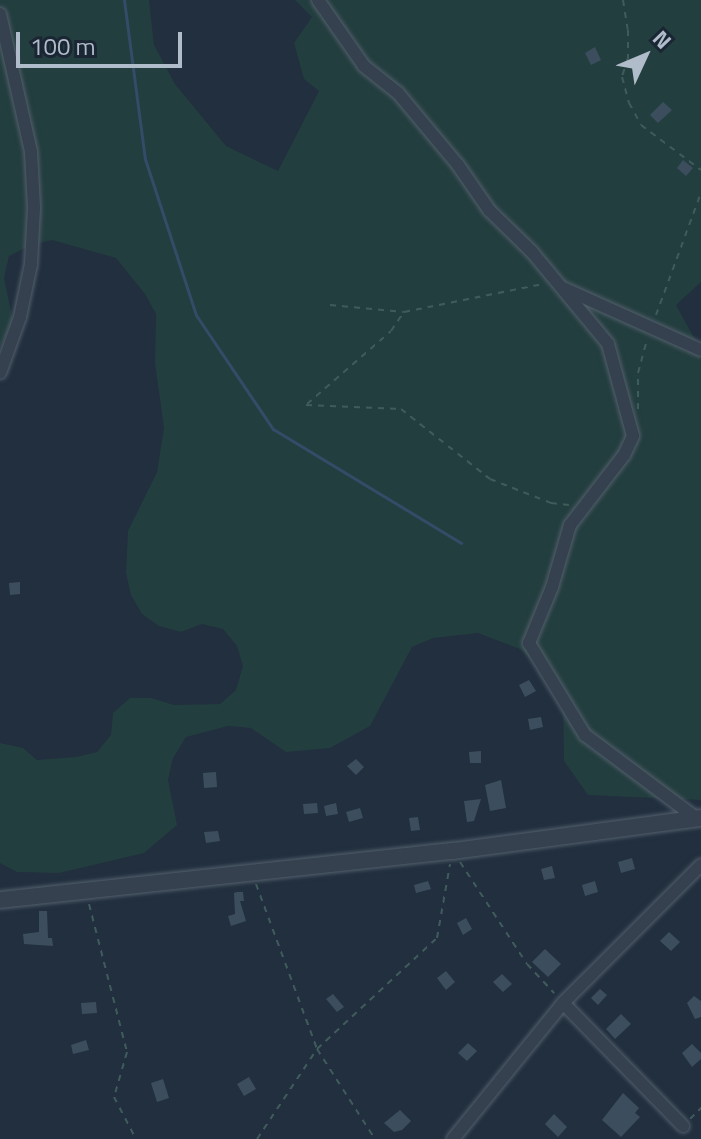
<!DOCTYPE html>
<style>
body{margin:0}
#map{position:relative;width:701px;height:1139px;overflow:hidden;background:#212f3e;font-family:"Titillium Web",sans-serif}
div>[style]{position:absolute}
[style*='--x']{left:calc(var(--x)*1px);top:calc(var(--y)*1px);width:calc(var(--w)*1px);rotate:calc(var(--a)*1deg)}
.green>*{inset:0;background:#233e3f}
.stream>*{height:3px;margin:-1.5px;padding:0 1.5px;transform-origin:1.5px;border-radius:1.5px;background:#334c67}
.building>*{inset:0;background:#3c4e5d}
.path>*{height:2px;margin-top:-1px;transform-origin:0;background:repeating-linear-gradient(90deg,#405b5c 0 6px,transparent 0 12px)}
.roads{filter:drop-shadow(0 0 2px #535f6c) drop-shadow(0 0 2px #535f6c)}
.minor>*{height:12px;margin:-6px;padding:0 6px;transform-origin:6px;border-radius:6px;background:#35414e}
.tertiary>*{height:16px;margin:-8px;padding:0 8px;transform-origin:8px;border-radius:8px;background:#35414e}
span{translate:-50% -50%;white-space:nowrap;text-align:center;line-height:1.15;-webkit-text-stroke:8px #1a2633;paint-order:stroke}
.north{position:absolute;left:605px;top:16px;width:80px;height:80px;-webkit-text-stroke:6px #1a2633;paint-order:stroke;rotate:46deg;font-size:22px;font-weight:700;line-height:32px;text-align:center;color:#b0bcc9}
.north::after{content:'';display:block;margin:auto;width:28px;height:36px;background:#b0bcc9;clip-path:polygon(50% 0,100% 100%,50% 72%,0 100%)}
.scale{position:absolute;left:16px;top:32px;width:166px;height:36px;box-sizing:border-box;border:4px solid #b0bcc9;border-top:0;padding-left:10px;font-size:24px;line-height:28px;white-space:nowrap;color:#b0bcc9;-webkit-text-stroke:6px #1a2633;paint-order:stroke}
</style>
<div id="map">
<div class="green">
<div style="clip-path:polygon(0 0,149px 0,154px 45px,175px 84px,226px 146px,278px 171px,319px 91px,304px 79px,294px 43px,312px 17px,295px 0,701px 0,701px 282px,676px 305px,698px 345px,701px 362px,701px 800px,588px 795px,564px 761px,563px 697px,553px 678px,520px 649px,478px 633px,433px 638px,412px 647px,370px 726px,330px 748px,286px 752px,251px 728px,228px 726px,186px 737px,173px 758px,168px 780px,177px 825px,144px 853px,59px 873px,17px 872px,0 863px,0 743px,23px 748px,37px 760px,76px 757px,97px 752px,111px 735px,113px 713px,130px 698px,151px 698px,174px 705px,220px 704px,236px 690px,243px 666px,237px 646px,223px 629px,202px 624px,181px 632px,159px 626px,142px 614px,131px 595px,126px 573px,128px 531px,157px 472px,164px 428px,155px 363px,156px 314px,145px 294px,116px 258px,52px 240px,31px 245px,9px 256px,4px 278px,13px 321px,0 348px)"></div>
</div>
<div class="stream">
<div style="--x:124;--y:0;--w:160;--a:82.5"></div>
<div style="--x:145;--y:159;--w:164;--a:71.9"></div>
<div style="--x:196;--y:315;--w:138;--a:56"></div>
<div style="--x:273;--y:429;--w:220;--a:31.2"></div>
</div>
<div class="building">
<div style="clip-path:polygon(595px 47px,601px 60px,591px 65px,585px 53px)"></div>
<div style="clip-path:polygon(663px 102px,672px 110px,658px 123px,650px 115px)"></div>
<div style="clip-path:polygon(683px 160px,693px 168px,686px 176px,677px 168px)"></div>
<div style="clip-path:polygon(20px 582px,20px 594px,10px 595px,9px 583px)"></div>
<div style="clip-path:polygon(529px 680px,536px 691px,525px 697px,519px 685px)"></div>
<div style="clip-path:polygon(541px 717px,543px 727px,530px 730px,528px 719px)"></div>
<div style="clip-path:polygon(481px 751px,481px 763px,470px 763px,469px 752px)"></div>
<div style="clip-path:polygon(356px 759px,364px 767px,356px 775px,347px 766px)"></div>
<div style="clip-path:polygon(216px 772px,217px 787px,204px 788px,203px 773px)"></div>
<div style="clip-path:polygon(501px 780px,506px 808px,490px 811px,485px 785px)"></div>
<div style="clip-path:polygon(481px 799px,474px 821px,467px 822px,464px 801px)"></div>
<div style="clip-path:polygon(317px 803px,318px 813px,304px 814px,303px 804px)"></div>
<div style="clip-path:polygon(336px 803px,338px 814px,326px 816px,324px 806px)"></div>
<div style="clip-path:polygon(360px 808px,363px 818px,349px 822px,346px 812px)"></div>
<div style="clip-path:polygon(418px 817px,420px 830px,411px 831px,409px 818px)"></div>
<div style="clip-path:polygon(218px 831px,220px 841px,206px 843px,204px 832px)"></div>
<div style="clip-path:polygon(632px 858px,635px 869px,621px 873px,618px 862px)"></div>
<div style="clip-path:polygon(552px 866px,555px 878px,544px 880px,541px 869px)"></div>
<div style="clip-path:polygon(428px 881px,431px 889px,416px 893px,414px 885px)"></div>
<div style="clip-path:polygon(595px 881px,598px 892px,585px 896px,582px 885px)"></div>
<div style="clip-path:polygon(237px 892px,243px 892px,244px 901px,240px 901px,246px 921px,231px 926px,228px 916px,235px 914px,234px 893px)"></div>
<div style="clip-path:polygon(39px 911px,47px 911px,48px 938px,52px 938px,53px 946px,24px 944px,23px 934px,39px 932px)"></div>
<div style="clip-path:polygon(466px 918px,472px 929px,463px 935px,457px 923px)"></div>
<div style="clip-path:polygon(669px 932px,680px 942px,671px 951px,660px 941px)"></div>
<div style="clip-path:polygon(545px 949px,561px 964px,548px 977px,532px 962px)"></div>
<div style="clip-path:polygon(446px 971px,455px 982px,446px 990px,437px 978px)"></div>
<div style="clip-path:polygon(502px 974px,512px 984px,503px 992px,493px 982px)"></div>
<div style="clip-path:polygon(600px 989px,607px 995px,598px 1005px,591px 998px)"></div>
<div style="clip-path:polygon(333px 994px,344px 1007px,337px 1012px,326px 999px)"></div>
<div style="clip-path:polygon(694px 996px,701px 1001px,701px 1017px,695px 1019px,687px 1003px)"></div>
<div style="clip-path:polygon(96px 1002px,97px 1013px,82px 1014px,81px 1003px)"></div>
<div style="clip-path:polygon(621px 1014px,631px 1024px,615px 1039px,606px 1029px)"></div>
<div style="clip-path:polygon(86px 1040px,89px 1050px,73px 1054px,71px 1045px)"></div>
<div style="clip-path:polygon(468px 1043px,477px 1051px,467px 1061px,458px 1053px)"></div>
<div style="clip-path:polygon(692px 1044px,701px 1053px,701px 1059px,692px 1067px,682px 1053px)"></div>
<div style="clip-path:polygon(249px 1077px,256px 1089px,244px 1096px,237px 1084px)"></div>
<div style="clip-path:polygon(163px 1079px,169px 1098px,157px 1102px,151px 1083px)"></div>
<div style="clip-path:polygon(623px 1093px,639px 1108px,635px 1113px,640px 1117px,621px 1137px,602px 1120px)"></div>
<div style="clip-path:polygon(400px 1110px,411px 1121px,402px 1130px,394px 1132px,384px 1123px)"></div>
<div style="clip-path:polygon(554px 1114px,567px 1127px,558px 1137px,545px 1124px)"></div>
</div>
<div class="path">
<div style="--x:623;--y:0;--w:30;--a:81"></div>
<div style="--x:628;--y:30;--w:28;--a:90"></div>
<div style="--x:628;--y:58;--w:20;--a:108"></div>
<div style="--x:622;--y:77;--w:27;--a:75"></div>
<div style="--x:629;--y:103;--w:25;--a:61"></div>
<div style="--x:641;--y:125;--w:75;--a:36.9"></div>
<div style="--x:330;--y:305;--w:74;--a:5.4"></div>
<div style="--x:404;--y:312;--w:142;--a:-11.4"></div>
<div style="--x:656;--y:315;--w:130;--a:-69.8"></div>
<div style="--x:307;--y:404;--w:111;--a:-41"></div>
<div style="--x:391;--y:331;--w:23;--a:-56"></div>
<div style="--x:306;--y:405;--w:95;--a:2.4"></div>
<div style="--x:401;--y:409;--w:113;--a:38.2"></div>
<div style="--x:490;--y:479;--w:66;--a:21.5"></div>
<div style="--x:551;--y:503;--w:18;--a:6"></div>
<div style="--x:638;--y:409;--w:36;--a:-90"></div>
<div style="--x:638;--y:373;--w:34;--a:-75"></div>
<div style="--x:460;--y:862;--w:122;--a:56.7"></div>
<div style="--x:527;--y:964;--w:40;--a:47"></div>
<div style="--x:256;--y:884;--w:176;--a:69.7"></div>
<div style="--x:317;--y:1049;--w:107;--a:57.2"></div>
<div style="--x:89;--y:904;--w:153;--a:75.6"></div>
<div style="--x:127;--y:1052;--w:47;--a:106.1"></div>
<div style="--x:114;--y:1097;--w:47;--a:62.4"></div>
<div style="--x:690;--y:1119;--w:16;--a:-45"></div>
<div style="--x:257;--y:1139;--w:108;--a:-56.3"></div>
<div style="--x:317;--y:1049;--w:163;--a:-42.8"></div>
<div style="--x:437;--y:938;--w:75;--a:-80"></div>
</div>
<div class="roads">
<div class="minor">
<div style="--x:318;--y:0;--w:80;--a:55.1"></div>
<div style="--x:364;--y:66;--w:43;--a:38.5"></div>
<div style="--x:398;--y:93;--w:94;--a:50.2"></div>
<div style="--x:458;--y:165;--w:55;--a:55.4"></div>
<div style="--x:489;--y:210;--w:60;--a:44.3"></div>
<div style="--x:532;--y:252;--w:119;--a:50.4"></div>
<div style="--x:608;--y:344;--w:95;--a:74.8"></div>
<div style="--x:633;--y:436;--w:21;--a:115"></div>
<div style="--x:624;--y:455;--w:88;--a:127.6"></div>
<div style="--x:570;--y:525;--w:65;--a:106.2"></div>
<div style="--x:552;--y:587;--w:61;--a:112.3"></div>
<div style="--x:529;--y:643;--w:108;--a:58.7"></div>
<div style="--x:585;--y:735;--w:139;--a:36.8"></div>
<div style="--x:0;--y:14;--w:141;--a:77.3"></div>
<div style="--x:31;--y:152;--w:56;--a:86.9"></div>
<div style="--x:34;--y:208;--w:56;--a:93.1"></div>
<div style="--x:31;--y:264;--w:54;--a:101.7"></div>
<div style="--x:20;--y:317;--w:59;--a:109.7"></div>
<div style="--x:563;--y:288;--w:151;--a:24.2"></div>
<div style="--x:563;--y:1003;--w:172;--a:45.7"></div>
<div style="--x:453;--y:1139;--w:175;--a:-51"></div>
<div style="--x:563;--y:1003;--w:195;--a:-45"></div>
</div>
<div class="tertiary">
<div style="--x:0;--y:900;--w:456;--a:-6.2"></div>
<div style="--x:453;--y:851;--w:250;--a:-7.6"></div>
</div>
</div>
<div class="north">N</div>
<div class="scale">100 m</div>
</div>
